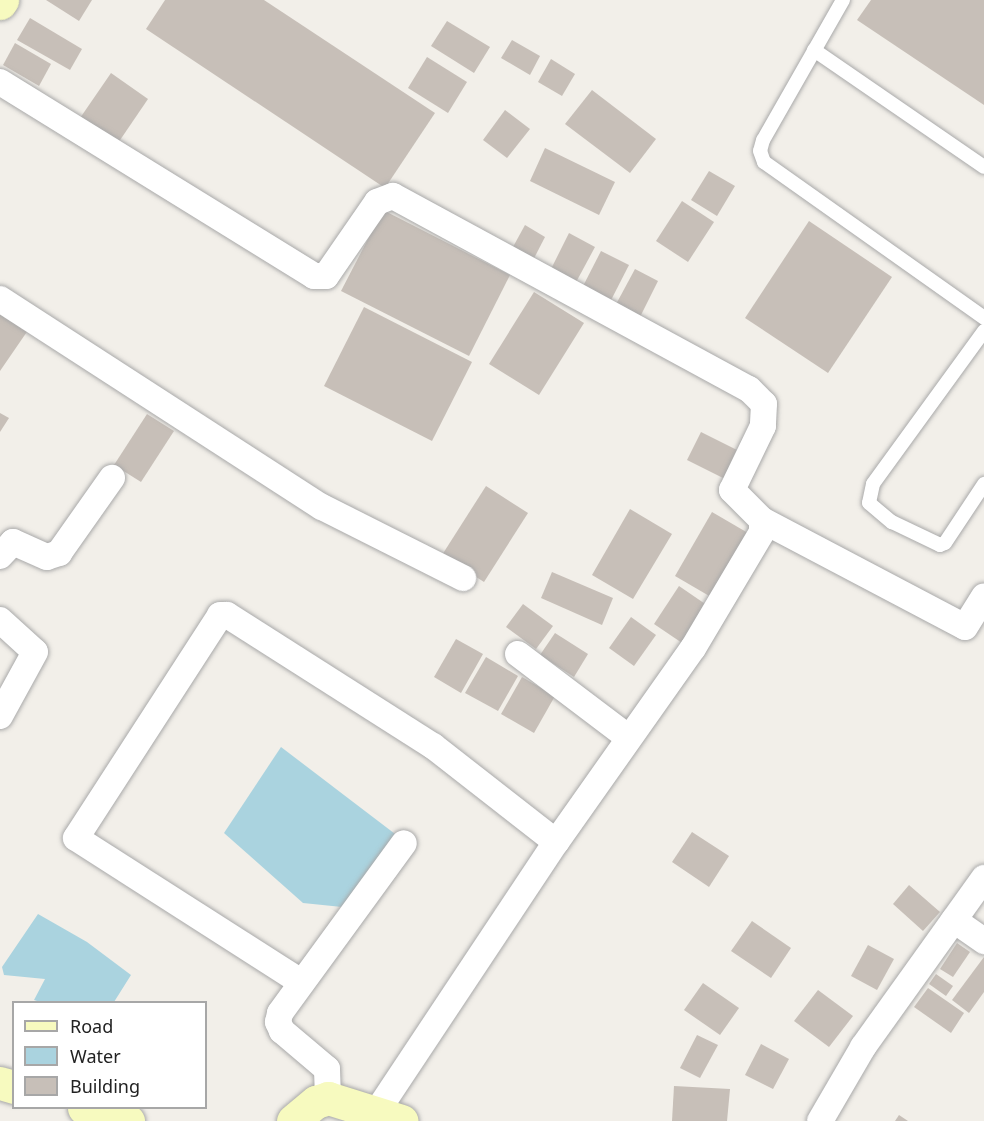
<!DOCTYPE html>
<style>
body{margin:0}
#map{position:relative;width:984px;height:1121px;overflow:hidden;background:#f2efe9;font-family:"Noto Sans",sans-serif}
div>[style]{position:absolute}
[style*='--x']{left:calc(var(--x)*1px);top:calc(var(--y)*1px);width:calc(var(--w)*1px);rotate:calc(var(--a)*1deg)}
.water>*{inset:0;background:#aad3df}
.building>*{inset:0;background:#c7bfb8}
.roads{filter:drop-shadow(0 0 2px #a9a9a9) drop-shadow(0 0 2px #a9a9a9)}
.lane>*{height:14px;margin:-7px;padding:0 7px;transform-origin:7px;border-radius:7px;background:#fff}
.street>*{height:26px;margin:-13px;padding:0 13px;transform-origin:13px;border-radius:13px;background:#fff}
.secondary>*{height:33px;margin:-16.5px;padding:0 16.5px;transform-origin:16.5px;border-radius:16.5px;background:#f7fabf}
span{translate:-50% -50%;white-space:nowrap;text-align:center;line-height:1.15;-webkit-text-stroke:4.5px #fff;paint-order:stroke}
.legend{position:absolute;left:12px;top:1001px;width:195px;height:108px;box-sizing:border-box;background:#fff;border:2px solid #a7a7a7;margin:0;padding:8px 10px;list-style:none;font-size:18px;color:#222}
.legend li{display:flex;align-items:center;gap:12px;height:30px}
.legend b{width:30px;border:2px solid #a7a7a7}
</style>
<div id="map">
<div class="water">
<div style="clip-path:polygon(281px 747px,403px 840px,342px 907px,303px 903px,224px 833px)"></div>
<div style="clip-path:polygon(38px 914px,87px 942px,131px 975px,114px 1002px,40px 1002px,34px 1000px,45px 979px,4px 975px,2px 967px)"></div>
</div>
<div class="building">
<div style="clip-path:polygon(46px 0,92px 0,79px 21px)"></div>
<div style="clip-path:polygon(165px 0,264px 0,435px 113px,385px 188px,146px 29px)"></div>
<div style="clip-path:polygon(871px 0,984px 0,984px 105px,857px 20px)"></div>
<div style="clip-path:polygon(30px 18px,82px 49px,70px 70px,17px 40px)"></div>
<div style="clip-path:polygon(447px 21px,490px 47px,474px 73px,431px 46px)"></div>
<div style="clip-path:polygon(512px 40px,540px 56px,530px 75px,501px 58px)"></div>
<div style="clip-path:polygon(15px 43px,51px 64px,39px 86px,3px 65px)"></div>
<div style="clip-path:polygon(427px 57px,467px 82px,448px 113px,408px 88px)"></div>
<div style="clip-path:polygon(551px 59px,575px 74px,562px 96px,538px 82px)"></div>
<div style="clip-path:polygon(111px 73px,148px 99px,116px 146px,78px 121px)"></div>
<div style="clip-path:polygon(592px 90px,656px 139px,630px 173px,565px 124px)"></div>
<div style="clip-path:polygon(505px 110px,530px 129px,507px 158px,483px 140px)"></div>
<div style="clip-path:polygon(545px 148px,615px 182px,599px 215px,530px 181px)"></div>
<div style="clip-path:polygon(709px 171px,735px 186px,717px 216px,691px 200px)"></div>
<div style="clip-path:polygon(682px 201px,714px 222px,688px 262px,656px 241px)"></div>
<div style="clip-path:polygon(383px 210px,510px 275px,469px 356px,341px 291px)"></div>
<div style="clip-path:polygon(809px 221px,892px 277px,828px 373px,745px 318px)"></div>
<div style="clip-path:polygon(525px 225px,545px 237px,529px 268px,508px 256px)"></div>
<div style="clip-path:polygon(569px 233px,595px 247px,574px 286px,549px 273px)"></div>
<div style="clip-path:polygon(601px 251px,629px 265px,608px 306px,580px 292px)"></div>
<div style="clip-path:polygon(635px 269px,658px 281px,638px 321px,614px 308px)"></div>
<div style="clip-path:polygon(534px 292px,584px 323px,539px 395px,489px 364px)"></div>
<div style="clip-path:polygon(0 301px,33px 323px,0 371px)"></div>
<div style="clip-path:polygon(364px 307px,472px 362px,432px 441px,324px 386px)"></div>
<div style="clip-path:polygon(0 413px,9px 418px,0 432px)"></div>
<div style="clip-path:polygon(147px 414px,174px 431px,141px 482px,114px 465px)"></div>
<div style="clip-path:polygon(701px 432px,741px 452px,727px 480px,687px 460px)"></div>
<div style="clip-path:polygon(486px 486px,528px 513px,484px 582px,442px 555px)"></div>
<div style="clip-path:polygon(630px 509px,672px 534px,633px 599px,592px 575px)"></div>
<div style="clip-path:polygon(712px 512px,748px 533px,711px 597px,675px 576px)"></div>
<div style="clip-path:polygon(552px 572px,613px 598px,602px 625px,541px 598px)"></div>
<div style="clip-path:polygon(679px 586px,714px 610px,688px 647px,654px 624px)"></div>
<div style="clip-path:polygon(523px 604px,553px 626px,536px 649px,506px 627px)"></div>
<div style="clip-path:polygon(631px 617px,656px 635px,634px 666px,609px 648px)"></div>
<div style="clip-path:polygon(555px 633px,588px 654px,574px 677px,540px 655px)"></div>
<div style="clip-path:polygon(456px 639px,483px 654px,461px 693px,434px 677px)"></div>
<div style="clip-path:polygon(486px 657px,518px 676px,498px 711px,465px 693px)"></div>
<div style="clip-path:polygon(522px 677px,555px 696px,534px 733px,501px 714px)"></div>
<div style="clip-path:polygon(692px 832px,729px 856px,709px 887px,672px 862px)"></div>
<div style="clip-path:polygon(909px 885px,940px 912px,923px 931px,893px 904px)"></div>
<div style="clip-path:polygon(752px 921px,791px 948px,771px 978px,731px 951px)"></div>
<div style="clip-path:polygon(957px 943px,970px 952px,953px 977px,940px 969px)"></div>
<div style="clip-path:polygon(868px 945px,894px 959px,877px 990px,851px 976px)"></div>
<div style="clip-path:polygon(984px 957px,984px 992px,969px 1013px,952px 1000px)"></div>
<div style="clip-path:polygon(936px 974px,953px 986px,946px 996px,929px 984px)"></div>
<div style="clip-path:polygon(703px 983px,739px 1008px,720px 1035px,684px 1010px)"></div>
<div style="clip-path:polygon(928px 988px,964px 1013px,951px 1033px,914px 1007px)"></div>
<div style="clip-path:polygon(818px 990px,853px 1016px,829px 1047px,794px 1021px)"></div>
<div style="clip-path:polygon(697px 1035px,718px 1045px,700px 1078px,680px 1068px)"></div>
<div style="clip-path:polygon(761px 1044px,789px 1059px,773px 1089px,745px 1075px)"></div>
<div style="clip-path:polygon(674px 1086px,730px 1089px,727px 1121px,672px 1121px)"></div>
<div style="clip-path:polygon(899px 1115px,908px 1121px,895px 1121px)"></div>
</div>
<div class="roads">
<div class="lane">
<div style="--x:843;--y:0;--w:161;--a:119.7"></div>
<div style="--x:763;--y:140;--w:11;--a:105"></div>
<div style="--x:760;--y:151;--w:12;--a:70"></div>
<div style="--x:764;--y:162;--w:270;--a:35.3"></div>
<div style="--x:814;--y:50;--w:206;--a:34.5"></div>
<div style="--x:984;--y:331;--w:189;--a:126"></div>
<div style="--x:873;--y:484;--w:19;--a:102"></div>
<div style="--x:869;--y:503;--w:30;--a:40"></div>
<div style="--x:892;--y:522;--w:53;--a:25.6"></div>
<div style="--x:940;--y:545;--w:5;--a:-22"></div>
<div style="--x:945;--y:543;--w:71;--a:-56.5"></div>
</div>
<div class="street">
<div style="--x:0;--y:82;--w:369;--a:31.7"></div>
<div style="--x:314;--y:276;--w:12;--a:0"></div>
<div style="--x:326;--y:276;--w:90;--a:-55.4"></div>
<div style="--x:377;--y:202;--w:17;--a:-21"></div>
<div style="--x:393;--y:196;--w:405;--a:28.5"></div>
<div style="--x:749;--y:389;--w:21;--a:45"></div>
<div style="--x:764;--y:404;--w:22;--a:93"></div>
<div style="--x:763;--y:426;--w:71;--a:115.8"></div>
<div style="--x:732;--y:490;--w:42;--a:45"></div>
<div style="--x:762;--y:520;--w:12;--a:90"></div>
<div style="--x:762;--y:532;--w:135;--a:120.7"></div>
<div style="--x:693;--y:648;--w:237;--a:125.2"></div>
<div style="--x:556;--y:842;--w:327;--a:123.6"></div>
<div style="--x:0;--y:299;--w:383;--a:32.9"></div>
<div style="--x:322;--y:507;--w:158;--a:26.7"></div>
<div style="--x:762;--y:520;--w:229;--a:27.8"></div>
<div style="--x:965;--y:627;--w:36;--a:-58"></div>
<div style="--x:0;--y:556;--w:19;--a:-47"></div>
<div style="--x:13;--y:542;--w:37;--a:24"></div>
<div style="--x:47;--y:557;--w:13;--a:-18"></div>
<div style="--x:59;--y:553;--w:92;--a:-54.8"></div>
<div style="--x:0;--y:620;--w:47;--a:42.4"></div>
<div style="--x:35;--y:652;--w:73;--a:118.7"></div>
<div style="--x:518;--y:654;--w:139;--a:37.1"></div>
<div style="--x:954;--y:920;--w:37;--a:35"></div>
<div style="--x:301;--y:982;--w:267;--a:-147.4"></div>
<div style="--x:76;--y:838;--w:265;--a:-57.1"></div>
<div style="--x:220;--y:615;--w:7;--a:0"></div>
<div style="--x:227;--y:615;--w:244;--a:32.5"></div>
<div style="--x:433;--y:746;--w:156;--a:38"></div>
<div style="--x:328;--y:1098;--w:29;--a:-92"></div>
<div style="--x:327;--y:1069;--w:59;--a:-139.8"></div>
<div style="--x:282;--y:1031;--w:10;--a:-114"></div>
<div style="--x:278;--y:1022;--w:9;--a:-77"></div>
<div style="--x:280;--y:1013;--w:210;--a:-53.9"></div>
<div style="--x:820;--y:1121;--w:86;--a:-59.8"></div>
<div style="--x:863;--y:1047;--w:208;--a:-54.4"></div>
</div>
<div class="secondary">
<div style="--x:0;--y:3;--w:4;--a:-56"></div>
<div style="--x:0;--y:1083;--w:15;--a:16"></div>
<div style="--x:84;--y:1108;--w:46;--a:16.5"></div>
<div style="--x:293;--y:1121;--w:30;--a:-40"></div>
<div style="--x:316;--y:1102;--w:13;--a:-18"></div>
<div style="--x:328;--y:1098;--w:77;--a:17.3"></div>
</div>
</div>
<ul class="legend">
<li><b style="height:8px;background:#f7fabf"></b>Road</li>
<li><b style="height:16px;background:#aad3df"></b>Water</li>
<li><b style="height:16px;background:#c7bfb8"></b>Building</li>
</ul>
</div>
